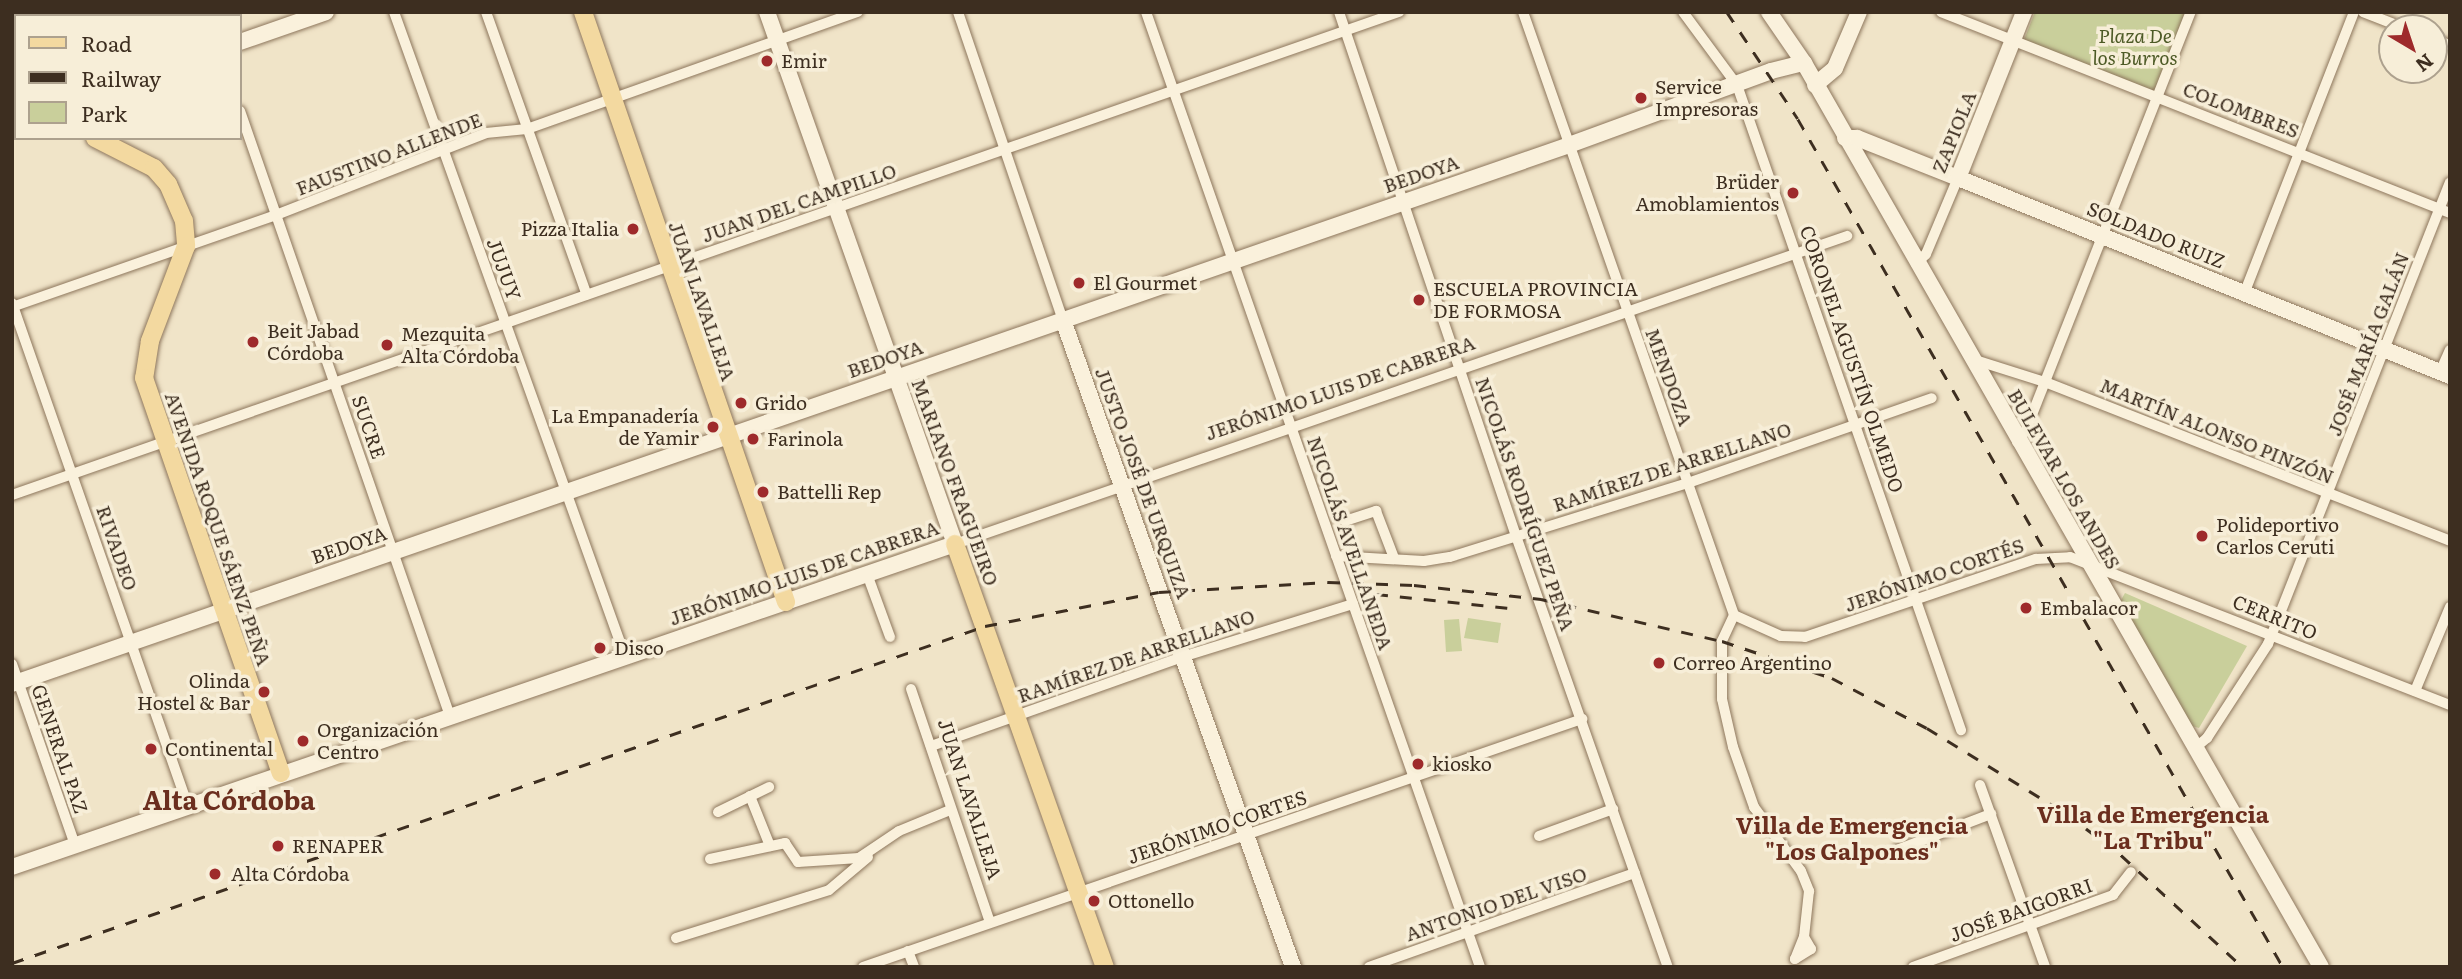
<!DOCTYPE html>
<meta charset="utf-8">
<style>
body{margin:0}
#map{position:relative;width:2462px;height:979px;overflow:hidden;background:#f0e4c8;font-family:Literata,serif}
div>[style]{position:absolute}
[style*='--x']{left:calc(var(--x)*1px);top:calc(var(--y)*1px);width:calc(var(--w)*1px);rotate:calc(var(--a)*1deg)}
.green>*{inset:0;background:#c9cf9b}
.roads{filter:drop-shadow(0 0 2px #8d765c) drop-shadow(0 0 2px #8d765c)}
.street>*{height:10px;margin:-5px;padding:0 5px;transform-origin:5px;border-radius:5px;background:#faf1dc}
.secondary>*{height:16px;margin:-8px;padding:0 8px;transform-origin:8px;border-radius:8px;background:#faf1dc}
.primary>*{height:18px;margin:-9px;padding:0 9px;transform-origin:9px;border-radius:9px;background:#f3d9a0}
.rail>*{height:2.5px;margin-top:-1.25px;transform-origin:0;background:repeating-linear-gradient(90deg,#3d2e20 0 12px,transparent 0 24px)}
.dots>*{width:19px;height:19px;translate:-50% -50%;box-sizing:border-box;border:4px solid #f7eed8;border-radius:50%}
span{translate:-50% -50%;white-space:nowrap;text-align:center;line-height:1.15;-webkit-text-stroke:7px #f7eed8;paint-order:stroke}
.park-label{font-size:19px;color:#4d5a26;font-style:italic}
.poi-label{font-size:19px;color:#3d2e20}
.left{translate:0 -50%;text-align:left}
.right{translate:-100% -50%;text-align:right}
.street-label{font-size:19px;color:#3d2e20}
.quarter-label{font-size:23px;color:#6b2e1e;font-weight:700}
.district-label{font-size:26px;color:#6b2e1e;font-weight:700}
.frame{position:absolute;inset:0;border:14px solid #3d2e20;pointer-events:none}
.legend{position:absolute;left:14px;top:14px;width:228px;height:126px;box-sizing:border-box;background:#f7eed8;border:2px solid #ada18e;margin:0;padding:9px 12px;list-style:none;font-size:21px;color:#3d2e20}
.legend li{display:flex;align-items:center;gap:14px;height:35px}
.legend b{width:35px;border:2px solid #ada18e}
.north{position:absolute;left:2378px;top:14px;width:70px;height:70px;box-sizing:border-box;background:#f7eed8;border:2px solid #ada18e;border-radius:50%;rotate:141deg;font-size:19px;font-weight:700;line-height:28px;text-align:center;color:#3d2e20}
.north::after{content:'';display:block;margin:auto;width:24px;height:32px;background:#9e2a2b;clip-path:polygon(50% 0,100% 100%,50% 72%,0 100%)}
</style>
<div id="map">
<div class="green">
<div style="clip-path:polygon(2035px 12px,2186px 12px,2155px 93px,2024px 40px)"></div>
<div style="clip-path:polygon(2125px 593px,2247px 646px,2199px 728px,2192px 726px,2120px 602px)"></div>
<div style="clip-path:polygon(1468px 618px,1501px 623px,1498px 643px,1464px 638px)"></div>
<div style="clip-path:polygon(1459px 619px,1462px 651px,1446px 652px,1444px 620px)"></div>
</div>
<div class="roads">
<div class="street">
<div style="--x:23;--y:12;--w:5;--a:53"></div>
<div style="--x:205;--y:12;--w:4;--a:76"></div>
<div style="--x:394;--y:12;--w:684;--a:70.27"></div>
<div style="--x:486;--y:12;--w:300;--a:70.4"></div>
<div style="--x:958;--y:12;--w:325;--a:71.2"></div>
<div style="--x:1146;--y:12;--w:1012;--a:70.72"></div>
<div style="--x:1339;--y:12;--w:553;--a:71.34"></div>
<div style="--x:1516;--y:536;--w:457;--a:70.6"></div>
<div style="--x:1523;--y:12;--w:639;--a:70.71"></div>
<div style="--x:1734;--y:615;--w:51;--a:24.1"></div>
<div style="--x:1781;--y:636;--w:24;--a:2"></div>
<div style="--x:1805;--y:637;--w:244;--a:-18.7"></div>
<div style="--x:2036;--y:559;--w:34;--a:-3"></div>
<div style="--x:2070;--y:557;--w:408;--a:21.3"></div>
<div style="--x:1683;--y:12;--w:91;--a:53.5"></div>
<div style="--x:1737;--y:85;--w:683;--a:70.85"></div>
<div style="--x:1941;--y:12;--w:547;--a:21.55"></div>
<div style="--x:2363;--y:12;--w:44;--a:21.3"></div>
<div style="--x:2434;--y:39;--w:17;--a:21"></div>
<div style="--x:240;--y:111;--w:640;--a:70.86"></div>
<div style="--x:1916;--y:264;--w:14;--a:-45"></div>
<div style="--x:1926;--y:254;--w:82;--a:-67.2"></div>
<div style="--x:2244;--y:294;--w:303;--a:-68.7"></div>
<div style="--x:12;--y:303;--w:533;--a:70.72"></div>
<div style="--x:12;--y:307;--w:280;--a:-19.2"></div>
<div style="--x:276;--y:215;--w:225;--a:-21.3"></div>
<div style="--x:486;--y:133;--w:41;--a:-5.6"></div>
<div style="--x:527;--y:129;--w:351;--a:-19.5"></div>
<div style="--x:1972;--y:359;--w:77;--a:17.5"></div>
<div style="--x:2045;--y:382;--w:435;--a:21.4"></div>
<div style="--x:2440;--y:372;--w:24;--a:-66"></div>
<div style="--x:2017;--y:442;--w:15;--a:-53"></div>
<div style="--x:2026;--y:430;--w:449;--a:-68.5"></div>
<div style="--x:12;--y:495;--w:1469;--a:-19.2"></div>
<div style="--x:1345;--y:521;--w:33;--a:-18"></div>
<div style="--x:1376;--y:511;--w:50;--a:69"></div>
<div style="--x:955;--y:544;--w:944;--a:-19.05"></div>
<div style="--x:1336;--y:556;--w:88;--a:3.3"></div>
<div style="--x:1424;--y:561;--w:26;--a:-9"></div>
<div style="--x:1450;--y:557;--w:249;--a:-17.3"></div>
<div style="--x:1688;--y:483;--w:258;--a:-19.2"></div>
<div style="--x:867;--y:574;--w:67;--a:69.9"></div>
<div style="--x:1734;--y:615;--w:29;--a:115"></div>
<div style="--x:1722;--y:641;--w:58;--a:90"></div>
<div style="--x:1722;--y:699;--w:49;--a:77.1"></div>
<div style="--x:1733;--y:747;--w:64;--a:70.7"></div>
<div style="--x:1754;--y:807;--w:79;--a:53.7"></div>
<div style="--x:1801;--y:871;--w:22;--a:68"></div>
<div style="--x:1809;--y:891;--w:46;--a:96.2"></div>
<div style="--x:1804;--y:937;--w:14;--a:60"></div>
<div style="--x:1811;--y:949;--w:19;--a:148"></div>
<div style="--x:1795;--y:959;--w:24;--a:-68"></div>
<div style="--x:12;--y:664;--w:192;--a:70.8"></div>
<div style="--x:911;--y:689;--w:246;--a:71.3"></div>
<div style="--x:2415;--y:691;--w:91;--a:-67.4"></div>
<div style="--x:931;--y:746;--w:266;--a:-19.5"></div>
<div style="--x:1182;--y:657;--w:179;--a:-17.2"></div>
<div style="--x:2195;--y:748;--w:16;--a:-40"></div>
<div style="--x:2207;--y:738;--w:112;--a:-57"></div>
<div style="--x:2268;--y:644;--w:496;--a:-68.5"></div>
<div style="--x:1980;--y:785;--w:193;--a:70.3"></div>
<div style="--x:750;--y:796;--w:54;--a:68.2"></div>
<div style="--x:718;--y:812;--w:57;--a:-26.1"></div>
<div style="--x:1539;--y:836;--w:79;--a:-20"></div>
<div style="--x:1897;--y:850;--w:101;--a:-21"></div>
<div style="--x:710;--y:859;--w:77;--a:-12"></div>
<div style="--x:785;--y:843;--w:23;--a:56"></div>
<div style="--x:798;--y:862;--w:61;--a:-3.8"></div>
<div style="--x:859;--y:858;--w:48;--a:-34"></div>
<div style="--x:899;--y:831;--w:55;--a:-22.4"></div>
<div style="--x:676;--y:938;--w:160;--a:-17.4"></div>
<div style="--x:829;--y:890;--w:51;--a:-40.2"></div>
<div style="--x:908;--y:951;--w:17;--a:69"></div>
<div style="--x:863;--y:967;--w:761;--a:-19.03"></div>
<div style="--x:1369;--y:967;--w:282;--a:-19.5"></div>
<div style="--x:1913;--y:967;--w:213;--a:-19.8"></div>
<div style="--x:2113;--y:895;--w:29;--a:-52"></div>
</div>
<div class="secondary">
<div style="--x:1769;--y:12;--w:62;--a:55.5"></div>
<div style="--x:1804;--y:63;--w:1041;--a:60.23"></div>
<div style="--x:240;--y:42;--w:91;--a:-19.2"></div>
<div style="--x:1815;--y:85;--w:26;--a:-40"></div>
<div style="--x:1835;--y:68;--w:61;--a:-66.8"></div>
<div style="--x:1845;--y:138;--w:12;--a:0"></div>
<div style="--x:1857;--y:138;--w:109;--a:21.6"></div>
<div style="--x:1958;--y:178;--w:530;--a:21.92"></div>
<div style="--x:1958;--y:178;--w:179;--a:-68.3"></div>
<div style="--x:1063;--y:320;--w:687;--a:70.43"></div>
<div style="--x:12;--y:684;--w:1648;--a:-19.09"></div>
<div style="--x:1569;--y:145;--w:215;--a:-20.1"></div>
<div style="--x:1771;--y:71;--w:34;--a:-14"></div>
<div style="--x:12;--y:867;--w:997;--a:-18.91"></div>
<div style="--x:955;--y:544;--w:564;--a:-109.46"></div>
</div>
<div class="primary">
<div style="--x:583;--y:12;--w:624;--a:71.01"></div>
<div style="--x:12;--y:112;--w:4;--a:27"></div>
<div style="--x:95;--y:138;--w:66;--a:27"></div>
<div style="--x:154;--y:168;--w:21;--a:49"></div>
<div style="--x:168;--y:184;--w:40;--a:66.6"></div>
<div style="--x:184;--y:221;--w:25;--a:85"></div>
<div style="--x:186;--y:246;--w:102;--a:110.8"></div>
<div style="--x:150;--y:341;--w:37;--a:99"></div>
<div style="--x:144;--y:378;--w:418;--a:70.9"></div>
<div style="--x:955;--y:544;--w:449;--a:70.5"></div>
</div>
</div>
<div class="rail">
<div style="--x:1727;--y:12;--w:128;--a:56.4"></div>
<div style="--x:1798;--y:119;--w:977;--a:60.23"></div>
<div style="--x:1376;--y:594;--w:134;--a:6"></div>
<div style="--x:12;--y:963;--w:1030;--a:-19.1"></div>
<div style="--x:985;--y:626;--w:177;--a:-11.1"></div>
<div style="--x:1159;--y:592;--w:169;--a:-3.4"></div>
<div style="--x:1328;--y:582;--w:86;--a:2"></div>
<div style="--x:1414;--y:585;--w:128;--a:6.3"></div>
<div style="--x:1541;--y:599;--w:186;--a:13.1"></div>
<div style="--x:1722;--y:641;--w:116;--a:18.6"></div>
<div style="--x:1832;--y:678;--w:107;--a:27.8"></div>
<div style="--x:1927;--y:728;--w:164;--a:31.6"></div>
<div style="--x:2067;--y:814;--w:68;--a:37.2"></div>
<div style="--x:2121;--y:855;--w:166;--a:42.6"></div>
</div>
<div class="dots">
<div style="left:767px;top:61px;background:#9e2a2b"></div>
<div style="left:1641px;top:98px;background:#9e2a2b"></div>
<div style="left:1793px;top:193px;background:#9e2a2b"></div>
<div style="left:633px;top:229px;background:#9e2a2b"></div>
<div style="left:1079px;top:283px;background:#9e2a2b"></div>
<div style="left:1419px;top:300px;background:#9e2a2b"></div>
<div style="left:253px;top:342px;background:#9e2a2b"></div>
<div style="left:387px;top:345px;background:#9e2a2b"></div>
<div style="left:741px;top:403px;background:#9e2a2b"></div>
<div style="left:713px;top:427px;background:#9e2a2b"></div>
<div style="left:753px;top:439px;background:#9e2a2b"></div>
<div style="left:763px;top:492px;background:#9e2a2b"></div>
<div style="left:2202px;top:536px;background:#9e2a2b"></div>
<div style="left:2026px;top:608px;background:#9e2a2b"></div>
<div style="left:600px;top:648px;background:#9e2a2b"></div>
<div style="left:1659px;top:663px;background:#9e2a2b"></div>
<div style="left:264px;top:692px;background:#9e2a2b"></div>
<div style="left:303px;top:741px;background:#9e2a2b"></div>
<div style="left:151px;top:749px;background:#9e2a2b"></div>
<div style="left:1418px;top:764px;background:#9e2a2b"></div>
<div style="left:278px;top:846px;background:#9e2a2b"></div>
<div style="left:215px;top:874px;background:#9e2a2b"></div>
<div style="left:1094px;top:901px;background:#9e2a2b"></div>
</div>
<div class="park-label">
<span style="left:2135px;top:47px">Plaza De<br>los Burros</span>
</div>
<div class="poi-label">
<span class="left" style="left:781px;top:61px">Emir</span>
<span class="left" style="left:1655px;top:98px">Service<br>Impresoras</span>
<span class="right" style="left:1779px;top:193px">Brüder<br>Amoblamientos</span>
<span class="right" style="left:619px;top:229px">Pizza Italia</span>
<span class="left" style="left:1093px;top:283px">El Gourmet</span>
<span class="left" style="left:1433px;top:300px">ESCUELA PROVINCIA<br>DE FORMOSA</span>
<span class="left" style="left:267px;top:342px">Beit Jabad<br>Córdoba</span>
<span class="left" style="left:401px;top:345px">Mezquita<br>Alta Córdoba</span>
<span class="left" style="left:755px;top:403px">Grido</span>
<span class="right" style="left:699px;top:427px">La Empanadería<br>de Yamir</span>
<span class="left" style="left:767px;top:439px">Farinola</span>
<span class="left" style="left:777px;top:492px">Battelli Rep</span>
<span class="left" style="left:2216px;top:536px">Polideportivo<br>Carlos Ceruti</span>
<span class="left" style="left:2040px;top:608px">Embalacor</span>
<span class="left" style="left:614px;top:648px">Disco</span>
<span class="left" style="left:1673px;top:663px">Correo Argentino</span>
<span class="right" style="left:250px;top:692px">Olinda<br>Hostel &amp; Bar</span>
<span class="left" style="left:317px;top:741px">Organización<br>Centro</span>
<span class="left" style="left:165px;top:749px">Continental</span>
<span class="left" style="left:1432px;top:764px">kiosko</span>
<span class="left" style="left:292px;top:846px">RENAPER</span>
<span class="left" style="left:231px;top:874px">Alta Córdoba</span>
<span class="left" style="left:1108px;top:901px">Ottonello</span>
</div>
<div class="street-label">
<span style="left:2241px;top:110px;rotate:21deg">COLOMBRES</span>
<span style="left:1954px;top:132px;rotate:-68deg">ZAPIOLA</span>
<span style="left:389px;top:154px;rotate:-21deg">FAUSTINO ALLENDE</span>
<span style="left:1421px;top:174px;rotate:-19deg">BEDOYA</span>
<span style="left:799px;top:203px;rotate:-19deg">JUAN DEL CAMPILLO</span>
<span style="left:2156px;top:235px;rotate:22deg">SOLDADO RUIZ</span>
<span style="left:504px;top:269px;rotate:70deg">JUJUY</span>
<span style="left:702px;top:301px;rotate:71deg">JUAN LAVALLEJA</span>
<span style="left:2368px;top:344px;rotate:-69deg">JOSÉ MARÍA GALÁN</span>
<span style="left:885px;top:359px;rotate:-19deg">BEDOYA</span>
<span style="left:1852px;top:359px;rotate:71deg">CORONEL AGUSTÍN OLMEDO</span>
<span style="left:1669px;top:377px;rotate:70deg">MENDOZA</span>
<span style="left:1340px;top:388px;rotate:-19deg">JERÓNIMO LUIS DE CABRERA</span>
<span style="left:369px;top:427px;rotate:71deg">SUCRE</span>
<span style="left:2217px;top:431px;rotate:22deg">MARTÍN ALONSO PINZÓN</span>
<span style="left:1672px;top:467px;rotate:-18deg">RAMÍREZ DE ARRELLANO</span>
<span style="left:2064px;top:479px;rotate:60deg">BULEVAR LOS ANDES</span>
<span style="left:955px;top:482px;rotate:70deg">MARIANO FRAGUEIRO</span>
<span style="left:1143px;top:483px;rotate:70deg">JUSTO JOSÉ DE URQUIZA</span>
<span style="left:1525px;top:504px;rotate:71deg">NICOLÁS RODRÍGUEZ PEÑA</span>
<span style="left:218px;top:529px;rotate:71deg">AVENIDA ROQUE SÁENZ PEÑA</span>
<span style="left:1350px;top:543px;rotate:71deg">NICOLÁS AVELLANEDA</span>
<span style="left:349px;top:545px;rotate:-19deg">BEDOYA</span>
<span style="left:117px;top:548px;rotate:71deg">RIVADEO</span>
<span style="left:804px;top:573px;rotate:-19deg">JERÓNIMO LUIS DE CABRERA</span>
<span style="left:1934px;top:575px;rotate:-19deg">JERÓNIMO CORTÉS</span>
<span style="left:2275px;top:617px;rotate:22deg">CERRITO</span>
<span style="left:1136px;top:656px;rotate:-19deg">RAMÍREZ DE ARRELLANO</span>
<span style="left:60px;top:749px;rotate:71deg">GENERAL PAZ</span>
<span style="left:970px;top:799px;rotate:72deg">JUAN LAVALLEJA</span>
<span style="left:1217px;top:827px;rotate:-19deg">JERÓNIMO CORTES</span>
<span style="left:1496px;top:904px;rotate:-19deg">ANTONIO DEL VISO</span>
<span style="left:2021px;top:910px;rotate:-20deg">JOSÉ BAIGORRI</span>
</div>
<div class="quarter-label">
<span style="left:2153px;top:826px">Villa de Emergencia<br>"La Tribu"</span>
<span style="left:1852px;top:837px">Villa de Emergencia<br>"Los Galpones"</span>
</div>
<div class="district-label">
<span style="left:229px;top:799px">Alta Córdoba</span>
</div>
<div class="frame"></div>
<ul class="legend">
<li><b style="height:9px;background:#f3d9a0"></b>Road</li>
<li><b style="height:9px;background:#3d2e20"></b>Railway</li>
<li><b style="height:19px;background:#c9cf9b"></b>Park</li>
</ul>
<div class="north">N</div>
</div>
